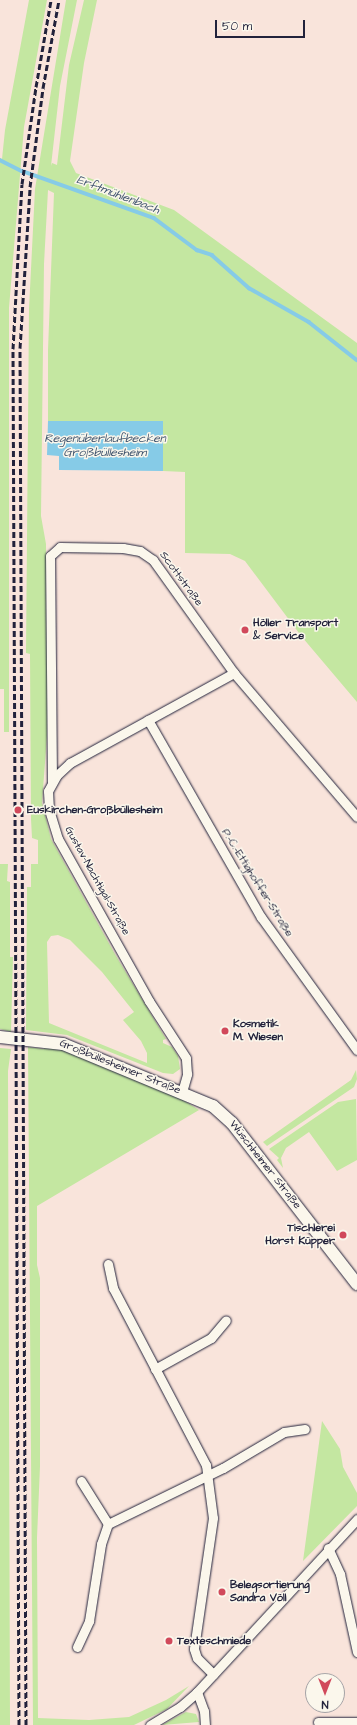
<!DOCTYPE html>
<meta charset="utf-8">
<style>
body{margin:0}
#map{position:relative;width:357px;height:1725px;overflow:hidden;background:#f9e4db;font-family:"Architects Daughter",sans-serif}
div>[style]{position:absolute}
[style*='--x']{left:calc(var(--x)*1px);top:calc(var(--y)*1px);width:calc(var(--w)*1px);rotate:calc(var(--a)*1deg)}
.green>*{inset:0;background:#c4e7a1}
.water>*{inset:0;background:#86cbe7}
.stream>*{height:3.5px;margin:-1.75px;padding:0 1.75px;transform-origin:1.75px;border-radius:1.75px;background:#86cbe7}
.roads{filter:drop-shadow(0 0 1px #22223b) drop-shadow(0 0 1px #22223b)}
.minor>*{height:9px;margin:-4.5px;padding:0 4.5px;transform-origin:4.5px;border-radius:4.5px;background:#fbf7ec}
.tertiary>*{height:12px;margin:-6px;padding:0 6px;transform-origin:6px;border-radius:6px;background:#fbf7ec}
.rail>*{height:3px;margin-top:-1.5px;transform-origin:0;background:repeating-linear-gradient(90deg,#22223b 0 6px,transparent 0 9px)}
.dots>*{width:11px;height:11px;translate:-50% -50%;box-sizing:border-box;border:2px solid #fbf7ec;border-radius:50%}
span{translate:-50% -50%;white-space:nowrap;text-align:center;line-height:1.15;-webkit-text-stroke:3px #fbf7ec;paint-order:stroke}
.street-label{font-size:11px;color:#22223b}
.poi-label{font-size:11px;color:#22223b;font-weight:700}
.left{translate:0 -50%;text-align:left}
.right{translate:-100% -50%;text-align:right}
.water-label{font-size:12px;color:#40556f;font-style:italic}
.north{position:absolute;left:305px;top:1673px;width:40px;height:40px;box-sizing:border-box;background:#fbf7ec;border:1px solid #a4a2a5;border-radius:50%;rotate:180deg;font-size:11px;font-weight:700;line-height:16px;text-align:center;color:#22223b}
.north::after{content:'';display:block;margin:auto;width:14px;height:18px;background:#d1495b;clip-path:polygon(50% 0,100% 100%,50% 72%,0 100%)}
.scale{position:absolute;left:215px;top:20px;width:90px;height:18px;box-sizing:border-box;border:2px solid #22223b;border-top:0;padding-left:5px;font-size:12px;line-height:14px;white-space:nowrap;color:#22223b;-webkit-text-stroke:3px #fbf7ec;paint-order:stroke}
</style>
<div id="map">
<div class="green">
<div style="clip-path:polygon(29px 0,47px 0,24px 127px,9px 308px,9px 732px,4px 732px,4px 689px,0 689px,0 158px,2px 159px,5px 130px)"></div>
<div style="clip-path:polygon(evenodd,66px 0,77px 0,60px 86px,51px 166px,52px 163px,57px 165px,69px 65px,84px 0,97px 0,84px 63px,70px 161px,76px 173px,174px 210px,357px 343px,357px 702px,302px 637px,245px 561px,230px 554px,185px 553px,185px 472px,163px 471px,163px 421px,48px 421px,48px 350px,54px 193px,48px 190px,44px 264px,41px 516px,46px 544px,48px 722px,42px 803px,51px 839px,116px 956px,166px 1039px,163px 1040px,163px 1043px,172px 1047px,178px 1056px,180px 1069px,173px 1074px,163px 1073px,67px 1035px,26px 1030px,27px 887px,31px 887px,31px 864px,38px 864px,38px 840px,32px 838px,31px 819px,30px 654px,26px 653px,29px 309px,35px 189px,66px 0,58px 935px,70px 940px,102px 972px,134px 1012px,123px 1020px,141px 1041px,147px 1053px,147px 1063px,49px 1023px,47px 942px,51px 936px,58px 935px)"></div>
<div style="clip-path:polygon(0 864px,8px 864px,7px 881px,10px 882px,10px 957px,13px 957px,11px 1032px,0 1029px)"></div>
<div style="clip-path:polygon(45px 1046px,69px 1052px,180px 1098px,199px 1110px,37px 1206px,37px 1265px,40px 1278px,40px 1466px,37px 1538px,38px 1718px,89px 1720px,129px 1717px,166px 1700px,189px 1686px,167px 1709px,134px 1725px,33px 1725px,28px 1047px,44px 1049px)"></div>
<div style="clip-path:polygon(0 1048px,11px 1049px,8px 1071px,10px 1725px,0 1725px)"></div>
<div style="clip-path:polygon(356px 1070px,357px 1079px,354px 1087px,267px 1146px,263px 1142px,351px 1080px)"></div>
<div style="clip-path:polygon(356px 1099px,357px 1160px,337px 1171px,309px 1132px,286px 1148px,281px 1158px,283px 1168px,277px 1160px,279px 1158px,269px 1149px,338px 1102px)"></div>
<div style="clip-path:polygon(322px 1421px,340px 1449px,343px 1467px,357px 1493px,357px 1506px,303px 1561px)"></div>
<div style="clip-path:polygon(186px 1712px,196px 1714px,199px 1722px,162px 1725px)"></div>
</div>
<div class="water">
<div style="clip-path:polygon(48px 421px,163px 421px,163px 471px,59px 470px,59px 456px,47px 455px)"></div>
</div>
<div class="stream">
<div style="--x:0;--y:160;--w:25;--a:27"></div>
<div style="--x:22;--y:171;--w:140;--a:19.6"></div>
<div style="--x:154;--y:218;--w:54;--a:36.7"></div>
<div style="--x:197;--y:250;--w:16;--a:18"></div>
<div style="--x:212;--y:255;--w:50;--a:41.7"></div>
<div style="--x:249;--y:288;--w:69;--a:29.5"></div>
<div style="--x:309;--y:322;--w:61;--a:38.4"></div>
</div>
<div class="roads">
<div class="minor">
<div style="--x:148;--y:720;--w:227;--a:60.2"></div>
<div style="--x:261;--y:917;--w:164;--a:54.2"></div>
<div style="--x:52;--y:782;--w:226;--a:-90.5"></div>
<div style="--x:50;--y:556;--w:13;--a:-42"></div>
<div style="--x:60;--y:547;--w:63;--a:0.9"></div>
<div style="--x:123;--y:548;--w:17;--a:10"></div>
<div style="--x:140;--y:551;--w:16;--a:35"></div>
<div style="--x:153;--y:560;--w:139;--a:54.4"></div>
<div style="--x:234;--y:673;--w:189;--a:49.5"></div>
<div style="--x:182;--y:1092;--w:19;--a:-74"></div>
<div style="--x:187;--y:1074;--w:16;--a:-94"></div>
<div style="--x:186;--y:1058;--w:68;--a:-123"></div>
<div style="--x:149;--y:1001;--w:186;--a:-119.3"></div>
<div style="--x:58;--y:839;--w:30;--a:-107"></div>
<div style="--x:49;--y:810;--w:19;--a:-93"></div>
<div style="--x:48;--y:791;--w:18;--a:-61"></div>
<div style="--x:57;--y:775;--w:18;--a:-43"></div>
<div style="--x:70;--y:763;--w:187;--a:-28.8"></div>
<div style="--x:108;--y:1264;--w:25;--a:78"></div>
<div style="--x:113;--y:1288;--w:200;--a:62.3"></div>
<div style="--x:206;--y:1465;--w:53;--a:82.5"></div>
<div style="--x:213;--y:1518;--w:132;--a:98.3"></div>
<div style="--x:194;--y:1649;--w:9;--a:72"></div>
<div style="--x:197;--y:1658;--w:23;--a:45"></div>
<div style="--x:155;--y:1369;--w:64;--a:-29"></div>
<div style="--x:211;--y:1338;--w:23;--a:-50"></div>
<div style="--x:81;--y:1481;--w:51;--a:57.9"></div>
<div style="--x:328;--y:1548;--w:29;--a:65"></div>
<div style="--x:340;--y:1574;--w:80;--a:77.7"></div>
<div style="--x:77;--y:1647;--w:29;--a:-65"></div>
<div style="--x:89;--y:1621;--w:78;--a:-81.1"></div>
<div style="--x:101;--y:1544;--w:21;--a:-71"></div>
<div style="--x:108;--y:1524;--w:128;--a:-26"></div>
<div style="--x:223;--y:1468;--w:71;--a:-30.5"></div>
<div style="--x:284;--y:1432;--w:21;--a:-8"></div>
<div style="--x:197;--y:1692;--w:20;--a:70"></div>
<div style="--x:204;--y:1711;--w:14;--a:86"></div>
<div style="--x:318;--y:1722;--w:39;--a:0"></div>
<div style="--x:150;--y:1725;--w:35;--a:-31"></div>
<div style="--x:180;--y:1707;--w:23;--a:-41"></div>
<div style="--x:197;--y:1692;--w:236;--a:-47.2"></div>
</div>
<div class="tertiary">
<div style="--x:0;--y:1037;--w:63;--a:6.3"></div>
<div style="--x:63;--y:1044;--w:162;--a:22.5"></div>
<div style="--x:213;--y:1106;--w:25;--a:42"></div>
<div style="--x:232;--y:1123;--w:204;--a:52.2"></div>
</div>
</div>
<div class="rail">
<div style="--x:19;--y:1725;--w:1376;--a:-90.25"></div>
<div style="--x:13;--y:349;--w:165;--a:-86.9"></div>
<div style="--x:22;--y:184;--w:98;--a:-81.8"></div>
<div style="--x:36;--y:87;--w:88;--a:-80.2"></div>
<div style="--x:26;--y:1725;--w:1377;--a:-90.25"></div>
<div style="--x:20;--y:348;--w:161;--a:-86.4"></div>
<div style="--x:30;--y:187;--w:100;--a:-82.5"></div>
<div style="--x:43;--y:88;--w:89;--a:-79.7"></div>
</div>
<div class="dots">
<div style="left:245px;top:630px;background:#d1495b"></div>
<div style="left:18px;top:810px;background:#d1495b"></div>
<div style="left:225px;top:1031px;background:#d1495b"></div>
<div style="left:343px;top:1235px;background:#d1495b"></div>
<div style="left:222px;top:1592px;background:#d1495b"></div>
<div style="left:169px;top:1641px;background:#d1495b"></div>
</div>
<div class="street-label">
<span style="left:181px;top:579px;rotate:54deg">Scottstraße</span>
<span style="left:97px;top:881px;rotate:61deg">Gustav-Nachtigal-Straße</span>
<span style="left:257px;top:883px;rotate:58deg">P.-C.-Ettighoffer-Straße</span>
<span style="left:120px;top:1067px;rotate:22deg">Großbüllesheimer Straße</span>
<span style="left:265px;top:1165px;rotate:52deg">Wüschheimer Straße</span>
</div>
<div class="poi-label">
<span class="left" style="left:253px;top:630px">Höller Transport<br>&amp; Service</span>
<span class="left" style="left:27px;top:810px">Euskirchen-Großbüllesheim</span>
<span class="left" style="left:233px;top:1031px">Kosmetik<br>M. Wiesen</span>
<span class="right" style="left:335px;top:1235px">Tischlerei<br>Horst Küpper</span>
<span class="left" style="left:230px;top:1592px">Belegsortierung<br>Sandra Völl</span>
<span class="left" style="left:177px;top:1641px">Texteschmiede</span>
</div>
<div class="water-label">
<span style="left:118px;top:195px;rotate:21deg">Erftmühlenbach</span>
<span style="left:105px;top:446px">Regenüberlaufbecken<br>Großbüllesheim</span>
</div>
<div class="north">N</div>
<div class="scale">50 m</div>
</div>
